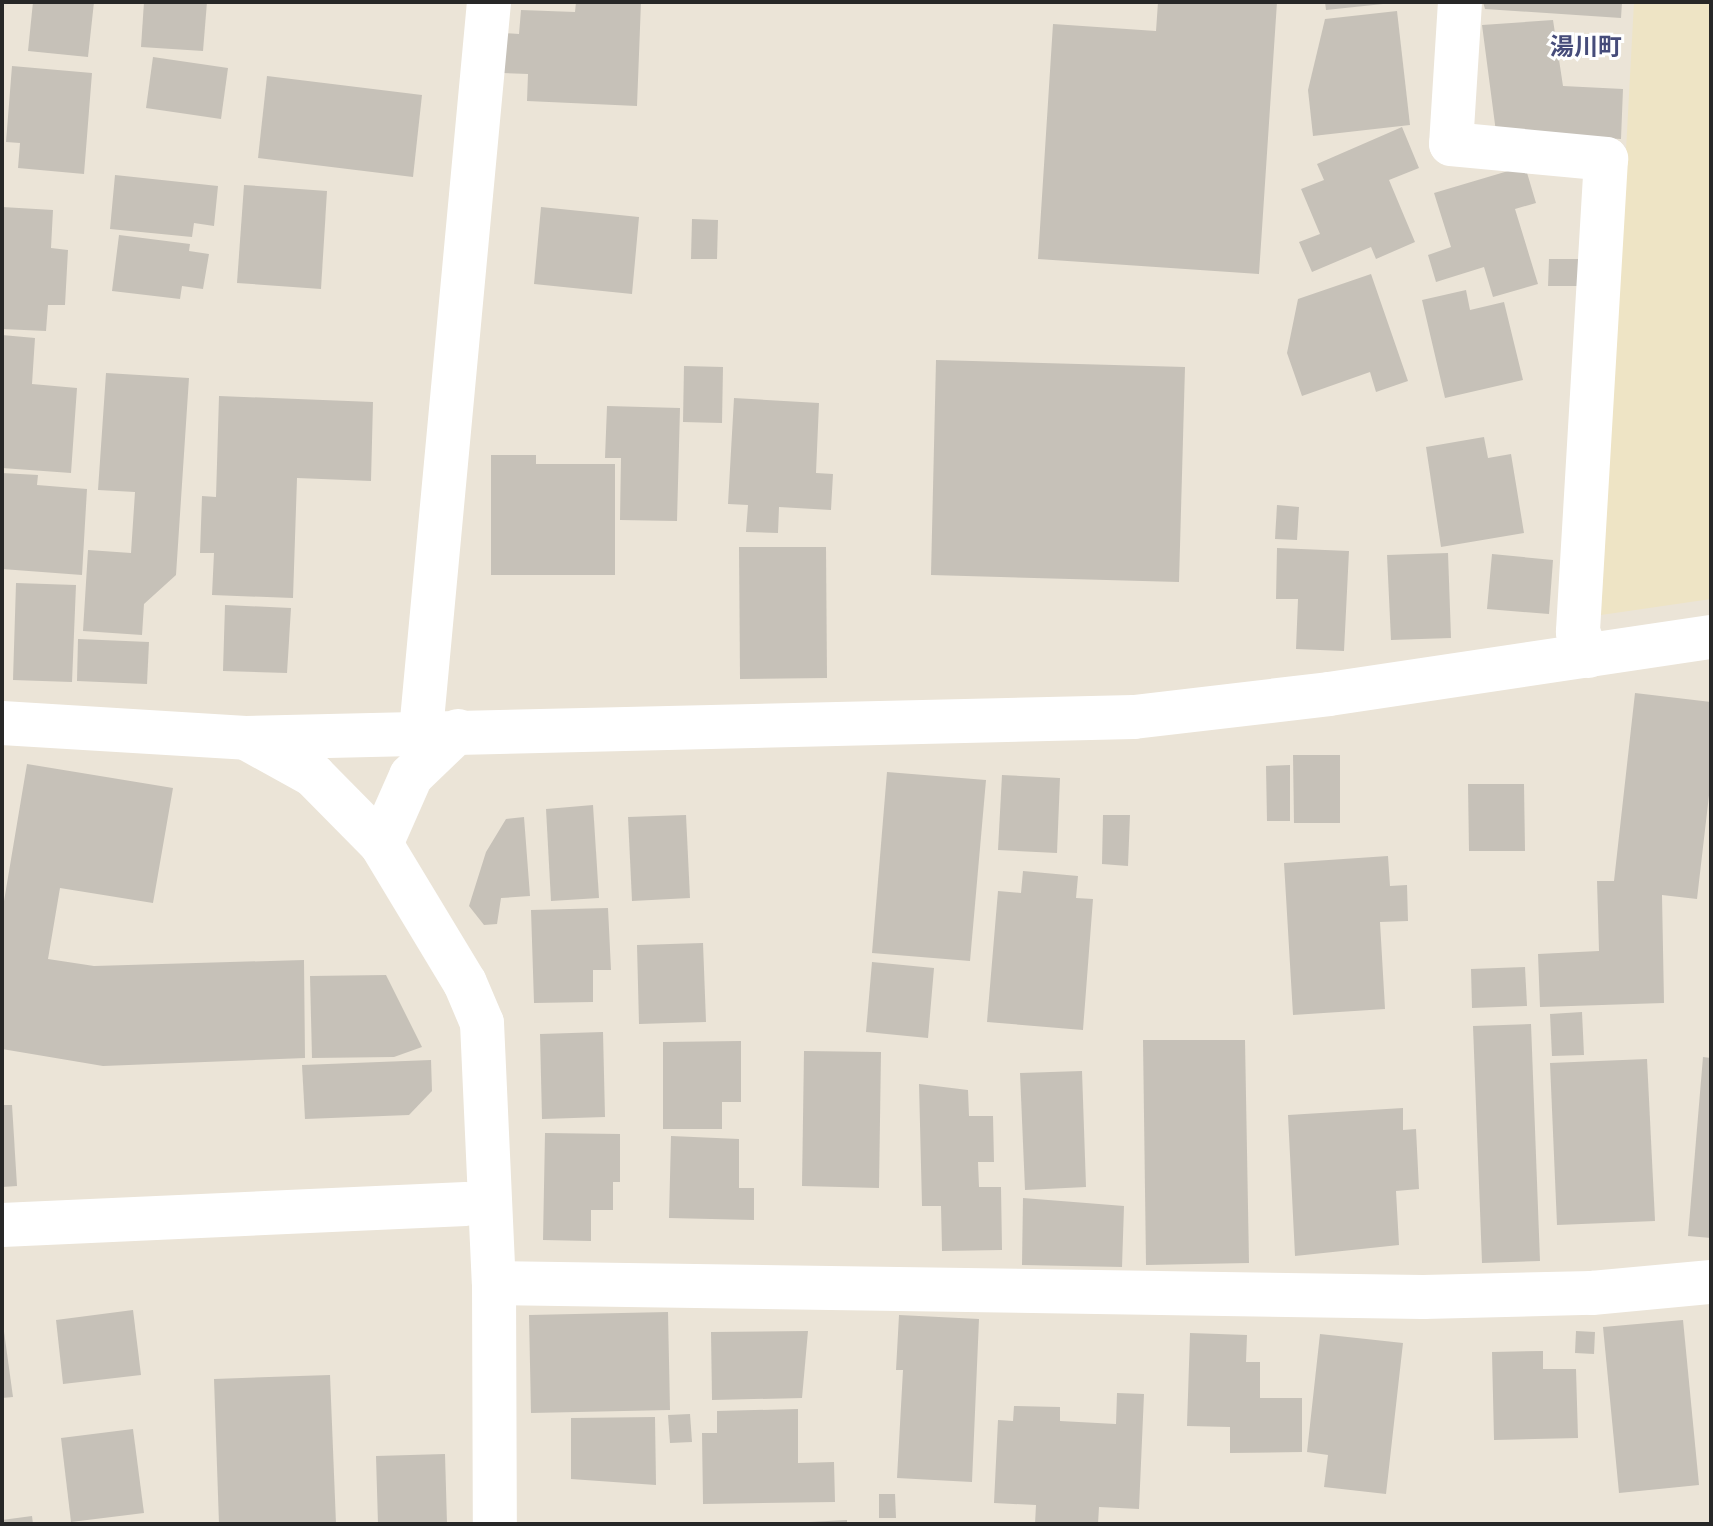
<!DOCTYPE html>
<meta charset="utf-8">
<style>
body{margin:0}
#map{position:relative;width:1713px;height:1526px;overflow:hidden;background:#ebe4d7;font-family:"Open Sans","Noto Sans JP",sans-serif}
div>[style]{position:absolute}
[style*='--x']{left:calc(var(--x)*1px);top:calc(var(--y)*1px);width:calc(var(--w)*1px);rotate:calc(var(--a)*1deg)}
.education>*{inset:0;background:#eee4c5}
.building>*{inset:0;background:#c6c1b8}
.minor>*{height:44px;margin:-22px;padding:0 22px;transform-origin:22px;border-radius:22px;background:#fff}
span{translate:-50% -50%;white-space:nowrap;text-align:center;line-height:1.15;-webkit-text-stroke:6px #fff;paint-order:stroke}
.quarter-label{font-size:24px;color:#464c7a;font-weight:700}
.frame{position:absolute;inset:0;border:4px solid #272727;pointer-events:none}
</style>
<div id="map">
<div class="education">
<div style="clip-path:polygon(1634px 2px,1711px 2px,1711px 599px,1601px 615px)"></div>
</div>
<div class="building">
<div style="clip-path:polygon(33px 2px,94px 2px,88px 57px,28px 51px)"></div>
<div style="clip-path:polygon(144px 2px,207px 2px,203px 51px,141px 47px)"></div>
<div style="clip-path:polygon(576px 2px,641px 2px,637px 106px,527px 101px,528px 74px,501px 73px,504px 33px,519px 34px,521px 10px,575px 12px)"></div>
<div style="clip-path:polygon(1158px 2px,1277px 2px,1259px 274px,1038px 259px,1053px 24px,1156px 31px)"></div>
<div style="clip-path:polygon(1325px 2px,1383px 2px,1383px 4px,1326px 10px)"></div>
<div style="clip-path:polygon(1483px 2px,1622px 2px,1621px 18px,1485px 9px)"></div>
<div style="clip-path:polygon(1397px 11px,1410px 125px,1313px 136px,1308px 90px,1325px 19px)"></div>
<div style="clip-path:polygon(1553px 20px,1563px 86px,1623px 89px,1621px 139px,1496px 132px,1482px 25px)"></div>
<div style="clip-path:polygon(153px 57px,228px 68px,221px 119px,146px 108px)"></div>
<div style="clip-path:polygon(12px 66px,92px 73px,84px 174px,18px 168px,20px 143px,6px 142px)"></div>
<div style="clip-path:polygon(267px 76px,422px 95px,413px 177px,258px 158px)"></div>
<div style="clip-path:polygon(1402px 127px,1419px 168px,1389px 180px,1415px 242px,1376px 259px,1371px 247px,1312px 272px,1299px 242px,1320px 234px,1301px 189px,1324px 180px,1317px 164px)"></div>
<div style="clip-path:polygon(1525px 166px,1536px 203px,1515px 209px,1538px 284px,1493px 297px,1484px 267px,1436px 282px,1428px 255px,1451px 247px,1434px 193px)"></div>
<div style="clip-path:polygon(115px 175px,218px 186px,214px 226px,194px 223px,192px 237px,110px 229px)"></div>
<div style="clip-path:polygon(244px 185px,327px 191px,321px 289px,237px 283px)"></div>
<div style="clip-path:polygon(2px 207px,53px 210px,51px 248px,68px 250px,65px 305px,48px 305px,46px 331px,2px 329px)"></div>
<div style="clip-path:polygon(541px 207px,639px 217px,632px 294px,534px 284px)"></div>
<div style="clip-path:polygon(692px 219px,718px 220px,717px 259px,691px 259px)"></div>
<div style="clip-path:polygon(119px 235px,190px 244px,189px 251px,209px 254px,203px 289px,182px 286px,180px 299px,112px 291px)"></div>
<div style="clip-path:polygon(1549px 259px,1579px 259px,1578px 286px,1548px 286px)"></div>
<div style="clip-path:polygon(1371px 274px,1408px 381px,1376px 392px,1370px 372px,1302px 396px,1287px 353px,1298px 299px)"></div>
<div style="clip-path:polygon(1466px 290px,1470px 310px,1504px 302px,1523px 380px,1445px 398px,1422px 300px)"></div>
<div style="clip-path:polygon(2px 335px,35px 338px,32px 384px,77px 388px,71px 473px,2px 468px)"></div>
<div style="clip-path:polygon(936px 360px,1185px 367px,1179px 582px,931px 575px)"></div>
<div style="clip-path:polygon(684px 366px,723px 367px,722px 423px,683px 422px)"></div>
<div style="clip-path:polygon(106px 373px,189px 378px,176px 575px,144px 604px,142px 635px,83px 631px,88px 550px,131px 553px,135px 492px,98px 490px)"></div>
<div style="clip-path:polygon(219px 396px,373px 402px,371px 481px,297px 478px,293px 598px,212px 595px,214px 553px,200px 553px,202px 496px,216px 497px)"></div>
<div style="clip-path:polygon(734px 398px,819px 403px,816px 473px,833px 474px,831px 510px,779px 507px,778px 533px,746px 532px,748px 505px,728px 504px)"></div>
<div style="clip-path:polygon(607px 406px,680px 408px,677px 521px,620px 520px,621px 458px,605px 458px)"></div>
<div style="clip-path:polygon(1484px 437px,1488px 458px,1511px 454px,1524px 533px,1441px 547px,1426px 447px)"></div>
<div style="clip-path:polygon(491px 455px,536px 455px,536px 464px,615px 464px,615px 575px,491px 575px)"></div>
<div style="clip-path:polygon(2px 473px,38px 475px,37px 485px,87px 489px,82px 575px,2px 569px)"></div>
<div style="clip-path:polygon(1277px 505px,1299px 507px,1297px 540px,1275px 539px)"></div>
<div style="clip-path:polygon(739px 547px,826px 547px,827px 678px,740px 679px)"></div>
<div style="clip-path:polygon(1277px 548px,1349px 551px,1344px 651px,1296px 649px,1298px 599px,1276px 599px)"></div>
<div style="clip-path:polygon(1448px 553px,1451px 638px,1391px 640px,1387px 555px)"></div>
<div style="clip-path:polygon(1492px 554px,1553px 560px,1549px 614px,1487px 609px)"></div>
<div style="clip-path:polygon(16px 583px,76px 585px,72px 682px,13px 680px)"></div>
<div style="clip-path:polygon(225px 605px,291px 608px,287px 673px,223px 671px)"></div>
<div style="clip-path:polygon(78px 639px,149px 642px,147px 684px,77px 681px)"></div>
<div style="clip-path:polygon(1635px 693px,1711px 702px,1711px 778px,1697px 899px,1662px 895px,1664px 1003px,1540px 1007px,1538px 954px,1599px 951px,1597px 881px,1614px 881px)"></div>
<div style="clip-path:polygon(1293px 755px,1340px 755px,1340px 823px,1294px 823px)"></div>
<div style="clip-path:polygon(27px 764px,173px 788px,153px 903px,60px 888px,48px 959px,94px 966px,304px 960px,305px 1058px,103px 1066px,2px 1049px,2px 913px)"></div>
<div style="clip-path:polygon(1290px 765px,1290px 821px,1267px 821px,1266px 766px)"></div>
<div style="clip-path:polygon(887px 772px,986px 780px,970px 961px,872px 953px)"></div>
<div style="clip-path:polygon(1002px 775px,1060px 778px,1057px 853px,998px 850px)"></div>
<div style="clip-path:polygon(1468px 784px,1524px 784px,1525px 851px,1469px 851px)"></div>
<div style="clip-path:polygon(593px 805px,599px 898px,551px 901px,546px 809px)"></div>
<div style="clip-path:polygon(686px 815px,690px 898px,632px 901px,628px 817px)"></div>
<div style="clip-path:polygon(1103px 815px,1130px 815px,1128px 866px,1102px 864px)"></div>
<div style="clip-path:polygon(524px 817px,530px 896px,501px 898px,497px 924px,484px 925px,469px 906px,486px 852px,506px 819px)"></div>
<div style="clip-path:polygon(1388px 856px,1390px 886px,1407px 885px,1408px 921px,1380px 922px,1385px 1009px,1293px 1015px,1284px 863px)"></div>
<div style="clip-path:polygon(1023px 871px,1078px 876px,1076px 898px,1093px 899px,1083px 1030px,987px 1022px,998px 891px,1021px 893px)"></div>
<div style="clip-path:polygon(608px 908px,611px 970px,593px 970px,593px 1002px,534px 1003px,531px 910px)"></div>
<div style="clip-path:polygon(703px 943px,706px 1022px,639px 1024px,637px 945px)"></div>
<div style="clip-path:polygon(872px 962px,934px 968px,928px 1038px,866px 1032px)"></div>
<div style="clip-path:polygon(1525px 967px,1527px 1006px,1472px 1008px,1471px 969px)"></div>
<div style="clip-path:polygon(386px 975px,422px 1047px,394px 1057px,312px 1058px,310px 976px)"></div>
<div style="clip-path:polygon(1582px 1012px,1584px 1055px,1552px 1056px,1550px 1014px)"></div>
<div style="clip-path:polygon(1531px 1024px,1540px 1261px,1482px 1263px,1473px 1026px)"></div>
<div style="clip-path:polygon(603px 1032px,605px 1117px,542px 1119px,540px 1034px)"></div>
<div style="clip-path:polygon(1143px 1040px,1245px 1040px,1249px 1263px,1146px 1265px)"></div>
<div style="clip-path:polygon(741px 1041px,741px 1102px,722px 1102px,722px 1129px,663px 1129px,663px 1042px)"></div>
<div style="clip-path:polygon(804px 1051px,881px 1052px,879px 1188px,802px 1186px)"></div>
<div style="clip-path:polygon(1703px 1057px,1711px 1058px,1711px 1238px,1688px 1236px)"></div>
<div style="clip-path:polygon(1647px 1059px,1655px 1221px,1557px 1225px,1550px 1063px)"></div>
<div style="clip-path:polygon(431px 1060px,432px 1091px,409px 1115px,305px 1119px,302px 1065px)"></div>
<div style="clip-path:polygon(1082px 1071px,1086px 1187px,1025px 1190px,1020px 1073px)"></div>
<div style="clip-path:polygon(919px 1084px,968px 1090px,969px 1116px,993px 1116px,994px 1162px,978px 1162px,979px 1187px,1001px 1187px,1002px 1250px,942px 1251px,941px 1206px,922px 1206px)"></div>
<div style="clip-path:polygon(2px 1105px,12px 1105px,17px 1186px,2px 1187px)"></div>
<div style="clip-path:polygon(1403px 1108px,1403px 1130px,1416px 1129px,1419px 1189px,1396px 1191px,1399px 1245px,1295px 1256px,1288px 1115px)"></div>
<div style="clip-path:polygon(545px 1133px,620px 1134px,620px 1182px,613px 1182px,613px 1210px,591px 1210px,591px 1241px,543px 1240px)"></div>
<div style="clip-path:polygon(671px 1136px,739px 1139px,739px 1188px,754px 1188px,754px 1220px,669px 1218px)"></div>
<div style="clip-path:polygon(1023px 1198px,1124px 1206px,1122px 1267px,1022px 1265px)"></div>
<div style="clip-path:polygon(133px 1310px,141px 1375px,63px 1384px,56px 1320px)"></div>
<div style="clip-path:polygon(668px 1312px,670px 1410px,531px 1413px,529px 1315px)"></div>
<div style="clip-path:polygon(899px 1315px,979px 1319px,972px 1482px,897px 1478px,903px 1370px,896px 1370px)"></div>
<div style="clip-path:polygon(2px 1317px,13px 1397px,2px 1398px)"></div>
<div style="clip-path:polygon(1683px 1320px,1699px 1485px,1619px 1493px,1603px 1327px)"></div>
<div style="clip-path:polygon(808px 1331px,802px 1398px,712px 1400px,711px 1332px)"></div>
<div style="clip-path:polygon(1576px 1331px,1595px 1332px,1594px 1354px,1575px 1353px)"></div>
<div style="clip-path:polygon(1190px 1333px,1247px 1335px,1246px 1362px,1260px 1362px,1260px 1398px,1302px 1398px,1302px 1452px,1230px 1453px,1230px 1427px,1187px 1426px)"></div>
<div style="clip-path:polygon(1320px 1334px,1403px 1343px,1386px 1494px,1324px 1487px,1328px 1455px,1307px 1452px)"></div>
<div style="clip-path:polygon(1543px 1351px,1543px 1369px,1576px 1369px,1578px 1438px,1494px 1440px,1492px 1352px)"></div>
<div style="clip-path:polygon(330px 1375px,336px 1524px,219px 1524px,214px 1379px)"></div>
<div style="clip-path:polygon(1117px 1393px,1144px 1394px,1139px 1509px,1099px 1507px,1098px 1524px,1035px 1524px,1036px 1505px,994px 1503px,998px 1420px,1013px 1421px,1014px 1406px,1060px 1407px,1060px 1421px,1116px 1424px)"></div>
<div style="clip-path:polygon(798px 1409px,798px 1463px,834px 1462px,835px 1502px,703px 1504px,702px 1433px,717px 1433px,717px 1411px)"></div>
<div style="clip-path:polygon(690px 1414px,692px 1442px,670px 1443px,668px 1415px)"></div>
<div style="clip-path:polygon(655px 1417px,656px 1485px,571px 1479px,571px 1418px)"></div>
<div style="clip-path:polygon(133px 1429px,144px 1513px,71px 1522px,61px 1438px)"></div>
<div style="clip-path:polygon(445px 1454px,447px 1524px,378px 1524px,376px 1456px)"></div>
<div style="clip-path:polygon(879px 1494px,895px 1494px,896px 1518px,879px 1518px)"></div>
<div style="clip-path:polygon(32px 1516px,33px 1524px,2px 1524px,2px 1520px)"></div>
<div style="clip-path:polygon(847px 1520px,847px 1524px,809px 1524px,809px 1522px)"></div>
</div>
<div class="minor">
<div style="--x:1460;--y:2;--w:142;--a:93.6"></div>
<div style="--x:1451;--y:144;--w:156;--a:5.5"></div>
<div style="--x:1606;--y:159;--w:474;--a:93.4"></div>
<div style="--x:1578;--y:632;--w:26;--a:67"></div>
<div style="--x:2;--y:723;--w:244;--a:3.5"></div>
<div style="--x:246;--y:738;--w:77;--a:28.9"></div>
<div style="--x:313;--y:775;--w:97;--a:45.4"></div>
<div style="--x:381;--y:844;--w:162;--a:58.9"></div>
<div style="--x:465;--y:983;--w:43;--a:67"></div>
<div style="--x:482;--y:1023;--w:260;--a:87.4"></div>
<div style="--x:494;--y:1283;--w:241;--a:89.8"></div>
<div style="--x:421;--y:731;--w:732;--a:-84.67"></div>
<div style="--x:246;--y:738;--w:888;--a:-1.35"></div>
<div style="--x:1134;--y:717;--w:196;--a:-6.7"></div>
<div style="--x:1329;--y:694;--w:386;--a:-8.5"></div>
<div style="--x:381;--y:844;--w:74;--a:-66.2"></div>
<div style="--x:411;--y:776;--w:65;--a:-43.8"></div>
<div style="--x:2;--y:1225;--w:464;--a:-2.6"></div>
<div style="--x:494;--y:1283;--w:929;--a:0.86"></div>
<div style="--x:1423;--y:1297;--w:169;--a:-1.4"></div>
<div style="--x:1592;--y:1293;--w:120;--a:-5.3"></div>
</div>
<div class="quarter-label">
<span style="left:1586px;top:46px">湯川町</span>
</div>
<div class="frame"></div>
</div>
